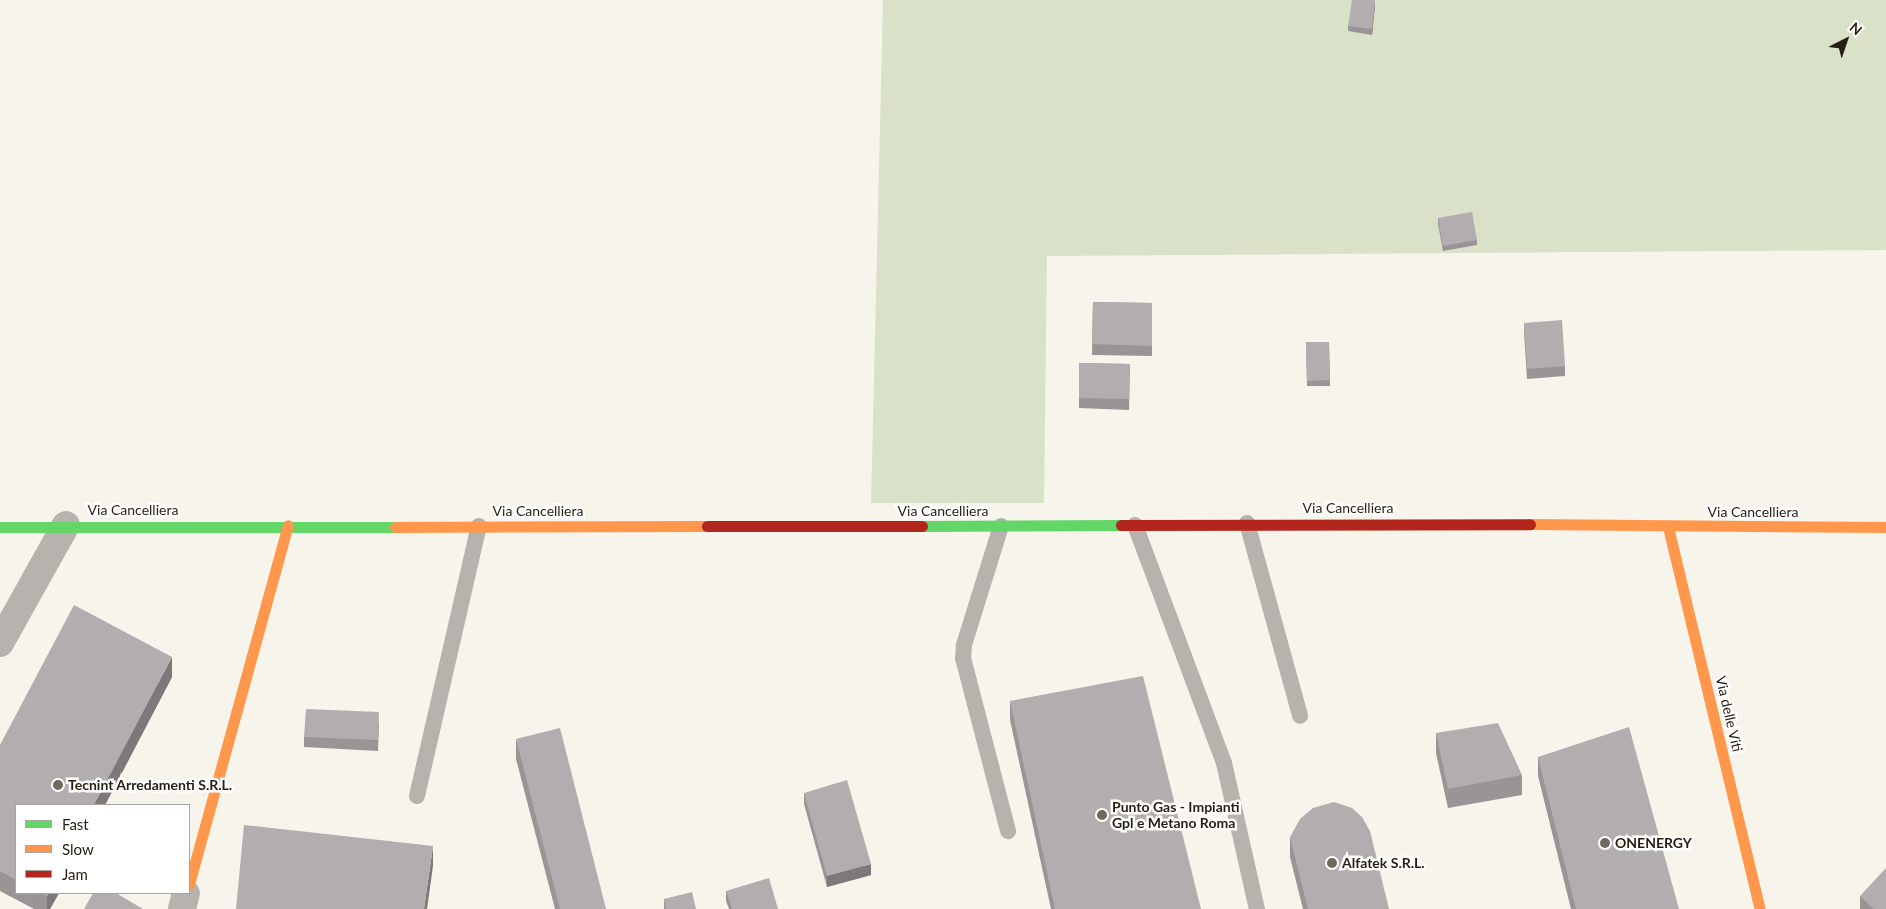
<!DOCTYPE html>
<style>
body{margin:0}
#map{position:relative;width:1886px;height:909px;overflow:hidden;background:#f7f4ec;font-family:Lato,sans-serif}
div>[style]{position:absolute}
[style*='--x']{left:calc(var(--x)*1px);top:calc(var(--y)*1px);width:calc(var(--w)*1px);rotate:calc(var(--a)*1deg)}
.green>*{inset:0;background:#d9e1c9}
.lane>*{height:16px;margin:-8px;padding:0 8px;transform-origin:8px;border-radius:8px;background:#b7b2ae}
.street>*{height:28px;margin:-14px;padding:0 14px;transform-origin:14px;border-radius:14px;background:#b7b2ae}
.fast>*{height:11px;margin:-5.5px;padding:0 5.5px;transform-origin:5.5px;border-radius:5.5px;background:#63d668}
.slow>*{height:11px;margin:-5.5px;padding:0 5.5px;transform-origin:5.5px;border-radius:5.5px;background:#ff974d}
.jam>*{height:11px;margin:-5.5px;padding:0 5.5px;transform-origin:5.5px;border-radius:5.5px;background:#b3261e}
.wall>*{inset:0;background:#999596}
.shaded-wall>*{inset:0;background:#7d797a}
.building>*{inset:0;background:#b2adaf}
.dots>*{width:14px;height:14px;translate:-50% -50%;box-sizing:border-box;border:2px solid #fff;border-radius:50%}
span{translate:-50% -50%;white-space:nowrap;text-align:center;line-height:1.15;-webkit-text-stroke:5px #fff;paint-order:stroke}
.street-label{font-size:14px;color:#251f13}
.poi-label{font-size:14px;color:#251f13;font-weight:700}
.left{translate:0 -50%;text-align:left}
.legend{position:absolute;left:15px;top:804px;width:175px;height:90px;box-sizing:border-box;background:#fff;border:1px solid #a8a5a1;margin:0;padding:6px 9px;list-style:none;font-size:15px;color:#251f13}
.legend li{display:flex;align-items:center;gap:10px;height:25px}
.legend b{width:25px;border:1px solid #a8a5a1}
.north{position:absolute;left:1821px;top:15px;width:50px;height:50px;-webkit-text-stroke:4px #fff;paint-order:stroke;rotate:41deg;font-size:14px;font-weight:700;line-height:20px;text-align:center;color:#251f13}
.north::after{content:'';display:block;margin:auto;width:18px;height:22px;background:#251f13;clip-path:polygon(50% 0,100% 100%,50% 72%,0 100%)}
</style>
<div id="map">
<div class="green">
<div style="clip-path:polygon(883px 0,1886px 0,1886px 250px,1047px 256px,1044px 503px,871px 503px)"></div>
</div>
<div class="lane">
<div style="--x:1247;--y:523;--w:200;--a:74.6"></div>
<div style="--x:1135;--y:525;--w:254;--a:69.5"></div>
<div style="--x:1224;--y:763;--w:150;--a:77.3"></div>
<div style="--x:1001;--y:526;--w:125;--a:107.3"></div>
<div style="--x:964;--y:645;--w:13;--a:94"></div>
<div style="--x:963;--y:658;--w:179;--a:75.4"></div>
<div style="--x:417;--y:796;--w:277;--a:-77.1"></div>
</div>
<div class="street">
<div style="--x:0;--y:643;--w:135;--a:-60.8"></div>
<div style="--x:182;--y:909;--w:16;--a:-76"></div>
</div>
<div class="fast">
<div style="--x:922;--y:526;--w:199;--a:-0.3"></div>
<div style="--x:0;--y:527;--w:395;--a:0"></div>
</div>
<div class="slow">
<div style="--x:1530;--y:524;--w:356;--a:0.5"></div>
<div style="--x:395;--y:527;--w:312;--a:-0.2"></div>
<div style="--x:1668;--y:527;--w:393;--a:76.5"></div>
<div style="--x:189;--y:884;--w:372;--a:-74.6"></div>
</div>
<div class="jam">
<div style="--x:1121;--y:525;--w:409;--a:-0.1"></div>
<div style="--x:707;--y:526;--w:215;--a:0"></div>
</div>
<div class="wall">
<div style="clip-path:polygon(1375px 5px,1372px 35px,1348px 31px,1348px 26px)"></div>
<div style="clip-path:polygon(1438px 218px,1477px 240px,1477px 245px,1443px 251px,1438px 224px)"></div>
<div style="clip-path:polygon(1093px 302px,1152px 303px,1152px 356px,1092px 355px)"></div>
<div style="clip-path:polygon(1524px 323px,1565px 366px,1565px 376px,1527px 379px,1524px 333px)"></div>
<div style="clip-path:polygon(1306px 342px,1329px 342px,1330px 386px,1307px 386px)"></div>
<div style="clip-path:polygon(1079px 363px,1130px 364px,1129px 410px,1079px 408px)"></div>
<div style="clip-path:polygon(172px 677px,105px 805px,16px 805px,16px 893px,59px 893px,50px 909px,34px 909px,0 891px,0 745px)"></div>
<div style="clip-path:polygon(1010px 701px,1201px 909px,1051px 909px,1010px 720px)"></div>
<div style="clip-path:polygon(379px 723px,378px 751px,304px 747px,304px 737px)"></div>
<div style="clip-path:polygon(1436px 733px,1522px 775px,1522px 795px,1448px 808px,1436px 753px)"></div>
<div style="clip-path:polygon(516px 739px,606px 909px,555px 909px,516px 759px)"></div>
<div style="clip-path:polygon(1538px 757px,1679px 909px,1571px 909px,1538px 776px)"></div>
<div style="clip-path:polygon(804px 793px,871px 875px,827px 887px,804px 804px)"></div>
<div style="clip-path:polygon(1290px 837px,1389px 909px,1303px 909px,1290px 857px)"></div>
<div style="clip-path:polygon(726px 891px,778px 909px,729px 909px,726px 901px)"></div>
<div style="clip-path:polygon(1860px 896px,1886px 909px,1860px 909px)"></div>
<div style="clip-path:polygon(664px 899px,696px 909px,664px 909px)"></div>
</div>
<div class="shaded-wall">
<div style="clip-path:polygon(1375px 0,1375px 5px,1372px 35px,1372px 29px)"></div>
<div style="clip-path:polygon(172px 657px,172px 677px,105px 805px,94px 805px)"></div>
<div style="clip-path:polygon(433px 846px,433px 866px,427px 909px,424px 909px)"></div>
<div style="clip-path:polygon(871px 864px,871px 875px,827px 887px,827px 876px)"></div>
<div style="clip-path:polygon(49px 893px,59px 893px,50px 909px,47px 909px,47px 896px)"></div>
</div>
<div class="building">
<div style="clip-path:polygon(1352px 0,1375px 0,1372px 29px,1348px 26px)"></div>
<div style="clip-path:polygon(1472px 212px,1477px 240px,1443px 246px,1438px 218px)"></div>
<div style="clip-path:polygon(1093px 302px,1152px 303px,1152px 346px,1092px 344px)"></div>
<div style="clip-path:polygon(1562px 320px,1565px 366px,1527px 369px,1524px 323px)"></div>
<div style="clip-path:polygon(1306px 342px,1329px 342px,1330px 380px,1307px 381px)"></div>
<div style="clip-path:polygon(1079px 363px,1130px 364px,1129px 399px,1079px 398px)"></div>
<div style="clip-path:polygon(74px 605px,172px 657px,94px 805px,16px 805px,16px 880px,0 871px,0 745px)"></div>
<div style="clip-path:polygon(1143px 676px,1201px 909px,1055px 909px,1010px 701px)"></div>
<div style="clip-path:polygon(306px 709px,379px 712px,378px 740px,304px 737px)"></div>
<div style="clip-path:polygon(1498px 723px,1522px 775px,1448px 789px,1436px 733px)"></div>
<div style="clip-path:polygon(1629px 727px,1679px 909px,1576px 909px,1538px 757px)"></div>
<div style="clip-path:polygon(560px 728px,606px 909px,560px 909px,516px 739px)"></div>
<div style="clip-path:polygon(847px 780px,871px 864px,827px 876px,804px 793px)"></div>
<div style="clip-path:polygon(1334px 802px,1352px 808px,1362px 817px,1370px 831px,1389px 909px,1308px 909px,1290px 837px,1300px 819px,1313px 808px)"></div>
<div style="clip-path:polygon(244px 825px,433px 846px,424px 909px,236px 909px)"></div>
<div style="clip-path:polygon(1886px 868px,1886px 909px,1874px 909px,1860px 896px)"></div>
<div style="clip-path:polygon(769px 878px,778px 909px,732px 909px,726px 891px)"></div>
<div style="clip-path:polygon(692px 892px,696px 909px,666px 909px,664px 899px)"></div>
<div style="clip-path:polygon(40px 893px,49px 893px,47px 896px)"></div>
<div style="clip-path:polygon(93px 893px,116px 893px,143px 909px,84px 909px)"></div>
</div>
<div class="dots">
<div style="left:58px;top:785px;background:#6e6a5f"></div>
<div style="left:1102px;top:815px;background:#6e6a5f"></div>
<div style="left:1605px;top:843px;background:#6e6a5f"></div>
<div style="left:1332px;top:863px;background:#6e6a5f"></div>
</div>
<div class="street-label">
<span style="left:1348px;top:508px">Via Cancelliera</span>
<span style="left:133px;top:510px">Via Cancelliera</span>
<span style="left:538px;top:511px">Via Cancelliera</span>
<span style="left:943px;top:511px">Via Cancelliera</span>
<span style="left:1753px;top:512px">Via Cancelliera</span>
<span style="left:1729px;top:714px;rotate:77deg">Via delle Viti</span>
</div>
<div class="poi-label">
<span class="left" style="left:68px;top:785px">Tecnint Arredamenti S.R.L.</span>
<span class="left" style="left:1112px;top:815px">Punto Gas - Impianti<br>Gpl e Metano Roma</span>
<span class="left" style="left:1615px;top:843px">ONENERGY</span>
<span class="left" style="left:1342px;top:863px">Alfatek S.R.L.</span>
</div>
<ul class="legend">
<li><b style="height:6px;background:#63d668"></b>Fast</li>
<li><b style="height:6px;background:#ff974d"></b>Slow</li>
<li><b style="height:6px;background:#b3261e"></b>Jam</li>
</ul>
<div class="north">N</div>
</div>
